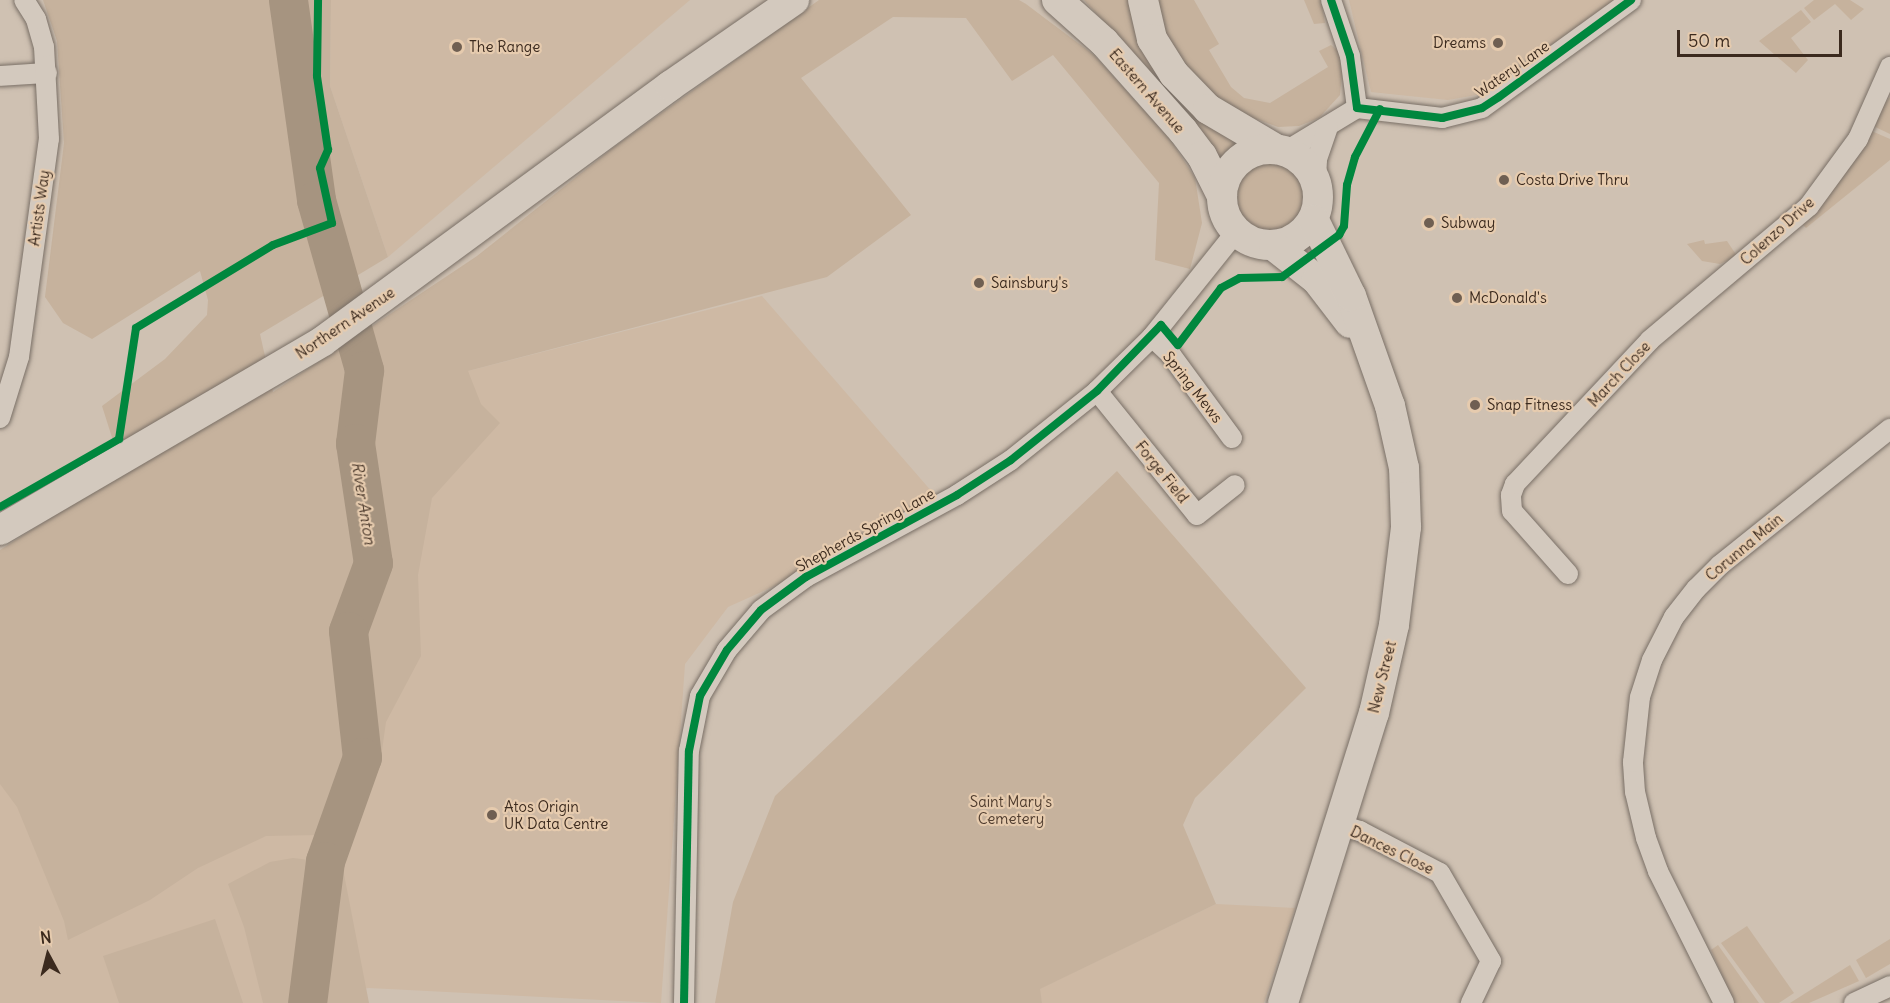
<!DOCTYPE html>
<style>
body{margin:0}
#map{position:relative;width:1890px;height:1003px;overflow:hidden;background:#cfc1b2;font-family:Delius,sans-serif}
div>[style]{position:absolute}
[style*='--x']{left:calc(var(--x)*1px);top:calc(var(--y)*1px);width:calc(var(--w)*1px);rotate:calc(var(--a)*1deg)}
.built>*{inset:0;background:#ceb9a4}
.green>*{inset:0;background:#c6b29d}
.round{border-radius:50%}
.river>*{height:39px;margin:-19.5px;padding:0 19.5px;transform-origin:19.5px;border-radius:19.5px;background:#a69480}
.roads{filter:drop-shadow(0 0 2px #796f66) drop-shadow(0 0 2px #796f66)}
.minor>*{height:20px;margin:-10px;padding:0 10px;transform-origin:10px;border-radius:10px;background:#d3c9be}
.primary>*{height:30px;margin:-15px;padding:0 15px;transform-origin:15px;border-radius:15px;background:#d3c9be}
.primary>.ring{margin:-15px;padding:0;box-sizing:content-box;background:none;border:30px solid #d3c9be;border-radius:50%}
.cycleway>*{height:8px;margin:-4px;padding:0 4px;transform-origin:4px;border-radius:4px;background:#00873e}
.dots>*{width:16px;height:16px;translate:-50% -50%;box-sizing:border-box;border:3px solid #e6cbae;border-radius:50%}
span{translate:-50% -50%;white-space:nowrap;text-align:center;line-height:1.15;-webkit-text-stroke:4.5px #e6cbae;paint-order:stroke}
.poi-label{font-size:15px;color:#3b2a1e}
.right{translate:-100% -50%;text-align:right}
.left{translate:0 -50%;text-align:left}
.street-label{font-size:15px;color:#3b2a1e}
.park-label{font-size:15px;color:#4f3c2e}
.water-label{font-size:16px;color:#4d3b2d;font-style:italic}
.north{position:absolute;left:18px;top:925px;width:60px;height:60px;-webkit-text-stroke:4px #e6cbae;paint-order:stroke;rotate:353deg;font-size:16px;font-weight:700;line-height:24px;text-align:center;color:#3b2a1e}
.north::after{content:'';display:block;margin:auto;width:21px;height:27px;background:#3b2a1e;clip-path:polygon(50% 0,100% 100%,50% 72%,0 100%)}
.scale{position:absolute;left:1677px;top:30px;width:165px;height:27px;box-sizing:border-box;border:3px solid #3b2a1e;border-top:0;padding-left:8px;font-size:18px;line-height:21px;white-space:nowrap;color:#3b2a1e;-webkit-text-stroke:4px #e6cbae;paint-order:stroke}
</style>
<div id="map">
<div class="built">
<div style="clip-path:polygon(331px 0,690px 0,388px 257px,330px 86px)"></div>
<div style="clip-path:polygon(1349px 0,1622px 0,1499px 91px,1448px 100px,1371px 92px)"></div>
<div style="clip-path:polygon(762px 296px,946px 508px,728px 607px,685px 664px,661px 1003px,369px 988px,275px 998px,275px 1003px,0 1003px,0 583px,468px 371px)"></div>
<div style="clip-path:polygon(1216px 904px,1295px 908px,1264px 1003px,1042px 1003px,1039px 989px)"></div>
</div>
<div class="green">
<div style="clip-path:polygon(43px 0,331px 0,330px 86px,388px 257px,260px 334px,273px 392px,477px 256px,614px 147px,819px 0,1019px 0,1026px 4px,1094px 55px,1170px 139px,1195px 178px,1202px 223px,1190px 269px,1155px 260px,1159px 183px,1053px 55px,1012px 81px,966px 18px,893px 17px,801px 78px,911px 215px,827px 277px,468px 371px,481px 404px,500px 423px,432px 498px,418px 575px,421px 656px,386px 722px,380px 765px,344px 845px,319px 835px,266px 836px,198px 868px,150px 900px,68px 940px,64px 921px,17px 807px,0 784px,0 550px,123px 472px,102px 406px,165px 359px,207px 315px,208px 300px,200px 271px,92px 339px,63px 323px,45px 297px,64px 143px,57px 41px)"></div>
<div style="clip-path:polygon(1084px 0,1129px 0,1240px 145px,1221px 160px,1168px 93px)"></div>
<div style="clip-path:polygon(1156px 0,1194px 0,1219px 44px,1209px 50px,1231px 87px,1244px 98px,1270px 103px,1328px 67px,1319px 51px,1331px 45px,1339px 52px,1343px 63px,1340px 95px,1319px 118px,1299px 126px,1278px 127px,1245px 115px,1204px 91px,1165px 39px)"></div>
<div style="clip-path:polygon(1304px 0,1321px 0,1325px 23px,1314px 24px)"></div>
<div style="clip-path:polygon(1814px 0,1850px 0,1864px 9px,1851px 20px,1835px 4px,1814px 20px,1804px 8px)"></div>
<div style="clip-path:polygon(1801px 10px,1811px 22px,1791px 38px,1808px 60px,1796px 73px,1759px 41px)"></div>
<div style="clip-path:polygon(1890px 97px,1890px 134px,1869px 124px)"></div>
<div style="clip-path:polygon(1867px 129px,1890px 139px,1890px 160px,1806px 228px,1800px 222px)"></div>
<div class="round" style="left:1233px;top:160px;width:76px;height:76px"></div>
<div style="clip-path:polygon(1704px 240px,1705px 244px,1727px 241px,1737px 256px,1720px 264px,1702px 261px,1687px 244px)"></div>
<div style="clip-path:polygon(1117px 471px,1306px 688px,1195px 798px,1183px 825px,1216px 904px,1040px 989px,1042px 1003px,715px 1003px,733px 902px,775px 796px)"></div>
<div style="clip-path:polygon(293px 858px,342px 864px,369px 1003px,263px 1003px,244px 927px,228px 884px,270px 862px)"></div>
<div style="clip-path:polygon(215px 919px,243px 1003px,119px 1003px,103px 956px)"></div>
<div style="clip-path:polygon(1747px 926px,1794px 993px,1779px 1003px,1765px 1003px,1721px 943px)"></div>
<div style="clip-path:polygon(1890px 939px,1890px 964px,1866px 978px,1856px 960px)"></div>
<div style="clip-path:polygon(1718px 945px,1759px 1003px,1734px 1003px,1711px 950px)"></div>
<div style="clip-path:polygon(1850px 965px,1859px 981px,1809px 1003px,1790px 1003px)"></div>
</div>
<div class="river">
<div style="--x:288;--y:0;--w:202;--a:82"></div>
<div style="--x:316;--y:200;--w:177;--a:74.2"></div>
<div style="--x:364;--y:370;--w:74;--a:97"></div>
<div style="--x:355;--y:443;--w:121;--a:81.5"></div>
<div style="--x:373;--y:563;--w:72;--a:110.2"></div>
<div style="--x:348;--y:631;--w:127;--a:83.7"></div>
<div style="--x:362;--y:757;--w:110;--a:109.6"></div>
<div style="--x:325;--y:861;--w:143;--a:97.2"></div>
</div>
<div class="roads">
<div class="minor">
<div style="--x:1331;--y:0;--w:59;--a:71.3"></div>
<div style="--x:1350;--y:56;--w:52;--a:82.3"></div>
<div style="--x:0;--y:76;--w:47;--a:-3.7"></div>
<div style="--x:1286;--y:151;--w:83;--a:-31.2"></div>
<div style="--x:1357;--y:108;--w:86;--a:6.7"></div>
<div style="--x:1442;--y:118;--w:41;--a:-14"></div>
<div style="--x:1482;--y:108;--w:184;--a:-35.9"></div>
<div style="--x:1316;--y:179;--w:20;--a:-87"></div>
<div style="--x:1317;--y:159;--w:34;--a:-71"></div>
<div style="--x:1152;--y:337;--w:26;--a:43"></div>
<div style="--x:1171;--y:355;--w:103;--a:53.7"></div>
<div style="--x:1097;--y:391;--w:159;--a:51.1"></div>
<div style="--x:1197;--y:515;--w:48;--a:-38.3"></div>
<div style="--x:0;--y:418;--w:64;--a:-72.7"></div>
<div style="--x:19;--y:357;--w:220;--a:-82.2"></div>
<div style="--x:49;--y:139;--w:92;--a:-93.1"></div>
<div style="--x:44;--y:47;--w:29;--a:-106"></div>
<div style="--x:36;--y:19;--w:22;--a:-122"></div>
<div style="--x:1568;--y:574;--w:84;--a:-131.6"></div>
<div style="--x:1512;--y:511;--w:16;--a:-94"></div>
<div style="--x:1511;--y:495;--w:12;--a:-70"></div>
<div style="--x:1515;--y:484;--w:197;--a:-46.8"></div>
<div style="--x:1650;--y:340;--w:208;--a:-40.1"></div>
<div style="--x:1809;--y:206;--w:83;--a:-53.8"></div>
<div style="--x:1858;--y:139;--w:79;--a:-66"></div>
<div style="--x:1340;--y:825;--w:21;--a:17"></div>
<div style="--x:1360;--y:831;--w:90;--a:27.7"></div>
<div style="--x:1440;--y:873;--w:102;--a:59.9"></div>
<div style="--x:1491;--y:961;--w:47;--a:115.5"></div>
<div style="--x:684;--y:1003;--w:252;--a:-88.9"></div>
<div style="--x:689;--y:751;--w:56;--a:-78.7"></div>
<div style="--x:700;--y:696;--w:53;--a:-59.6"></div>
<div style="--x:727;--y:650;--w:52;--a:-49.6"></div>
<div style="--x:761;--y:610;--w:56;--a:-36.3"></div>
<div style="--x:806;--y:577;--w:172;--a:-28.5"></div>
<div style="--x:957;--y:495;--w:64;--a:-32.9"></div>
<div style="--x:1011;--y:460;--w:110;--a:-38.7"></div>
<div style="--x:1097;--y:391;--w:77;--a:-44.5"></div>
<div style="--x:1152;--y:337;--w:134;--a:-51.3"></div>
<div style="--x:1724;--y:1003;--w:148;--a:-116.6"></div>
<div style="--x:1658;--y:871;--w:35;--a:-110"></div>
<div style="--x:1646;--y:838;--w:47;--a:-103.4"></div>
<div style="--x:1635;--y:792;--w:30;--a:-94"></div>
<div style="--x:1633;--y:762;--w:65;--a:-83.9"></div>
<div style="--x:1640;--y:697;--w:39;--a:-72"></div>
<div style="--x:1652;--y:660;--w:48;--a:-62.9"></div>
<div style="--x:1674;--y:617;--w:36;--a:-52"></div>
<div style="--x:1696;--y:589;--w:34;--a:-45"></div>
<div style="--x:1720;--y:565;--w:218;--a:-38.7"></div>
<div style="--x:1854;--y:1003;--w:40;--a:-25"></div>
</div>
<div class="primary">
<div style="--x:1057;--y:0;--w:63;--a:41.8"></div>
<div style="--x:1104;--y:42;--w:119;--a:48.4"></div>
<div style="--x:1183;--y:131;--w:31;--a:53"></div>
<div style="--x:1202;--y:156;--w:45;--a:63.4"></div>
<div style="--x:1143;--y:0;--w:40;--a:77"></div>
<div style="--x:1152;--y:39;--w:41;--a:57.8"></div>
<div style="--x:1174;--y:74;--w:49;--a:45.8"></div>
<div style="--x:1208;--y:109;--w:79;--a:30.5"></div>
<div class="ring" style="left:1222px;top:149px;width:66px;height:66px"></div>
<div style="--x:1274;--y:246;--w:55;--a:38.3"></div>
<div style="--x:1317;--y:280;--w:54;--a:52.5"></div>
<div style="--x:0;--y:530;--w:374;--a:-30.3"></div>
<div style="--x:323;--y:341;--w:431;--a:-36.3"></div>
<div style="--x:670;--y:86;--w:151;--a:-34.7"></div>
<div style="--x:1283;--y:1003;--w:304;--a:-72.6"></div>
<div style="--x:1374;--y:713;--w:90;--a:-77.2"></div>
<div style="--x:1394;--y:625;--w:99;--a:-83"></div>
<div style="--x:1406;--y:527;--w:59;--a:-91.9"></div>
<div style="--x:1404;--y:468;--w:64;--a:-102.7"></div>
<div style="--x:1390;--y:406;--w:117;--a:-109.5"></div>
<div style="--x:1351;--y:296;--w:85;--a:-116"></div>
</div>
</div>
<div class="cycleway">
<div style="--x:1331;--y:0;--w:59;--a:71.3"></div>
<div style="--x:1350;--y:56;--w:52;--a:82.3"></div>
<div style="--x:1357;--y:108;--w:86;--a:6.7"></div>
<div style="--x:1442;--y:118;--w:41;--a:-14"></div>
<div style="--x:1482;--y:108;--w:20;--a:-33"></div>
<div style="--x:1499;--y:97;--w:164;--a:-36.3"></div>
<div style="--x:0;--y:507;--w:137;--a:-29.7"></div>
<div style="--x:119;--y:439;--w:112;--a:-81.3"></div>
<div style="--x:136;--y:328;--w:160;--a:-31.2"></div>
<div style="--x:273;--y:245;--w:63;--a:-20.4"></div>
<div style="--x:332;--y:223;--w:56;--a:-102.3"></div>
<div style="--x:320;--y:168;--w:20;--a:-66"></div>
<div style="--x:328;--y:150;--w:75;--a:-98.5"></div>
<div style="--x:317;--y:76;--w:76;--a:-89.2"></div>
<div style="--x:684;--y:1003;--w:252;--a:-88.9"></div>
<div style="--x:689;--y:751;--w:56;--a:-78.7"></div>
<div style="--x:700;--y:696;--w:53;--a:-59.6"></div>
<div style="--x:727;--y:650;--w:52;--a:-49.6"></div>
<div style="--x:761;--y:610;--w:56;--a:-36.3"></div>
<div style="--x:806;--y:577;--w:172;--a:-28.5"></div>
<div style="--x:957;--y:495;--w:64;--a:-32.9"></div>
<div style="--x:1011;--y:460;--w:110;--a:-38.7"></div>
<div style="--x:1097;--y:391;--w:92;--a:-45.9"></div>
<div style="--x:1161;--y:325;--w:26;--a:50"></div>
<div style="--x:1178;--y:345;--w:71;--a:-53"></div>
<div style="--x:1221;--y:288;--w:21;--a:-28"></div>
<div style="--x:1240;--y:278;--w:42;--a:-1.4"></div>
<div style="--x:1282;--y:277;--w:71;--a:-36.4"></div>
<div style="--x:1339;--y:235;--w:10;--a:-61"></div>
<div style="--x:1344;--y:226;--w:41;--a:-85.8"></div>
<div style="--x:1347;--y:185;--w:29;--a:-74"></div>
<div style="--x:1355;--y:157;--w:54;--a:-62.5"></div>
</div>
<div class="dots">
<div style="left:1498px;top:43px;background:#6f5f52"></div>
<div style="left:457px;top:47px;background:#6f5f52"></div>
<div style="left:1504px;top:180px;background:#6f5f52"></div>
<div style="left:1429px;top:223px;background:#6f5f52"></div>
<div style="left:979px;top:283px;background:#6f5f52"></div>
<div style="left:1457px;top:298px;background:#6f5f52"></div>
<div style="left:1475px;top:405px;background:#6f5f52"></div>
<div style="left:492px;top:815px;background:#6f5f52"></div>
</div>
<div class="poi-label">
<span class="right" style="left:1486px;top:43px">Dreams</span>
<span class="left" style="left:469px;top:47px">The Range</span>
<span class="left" style="left:1516px;top:180px">Costa Drive Thru</span>
<span class="left" style="left:1441px;top:223px">Subway</span>
<span class="left" style="left:991px;top:283px">Sainsbury's</span>
<span class="left" style="left:1469px;top:298px">McDonald's</span>
<span class="left" style="left:1487px;top:405px">Snap Fitness</span>
<span class="left" style="left:504px;top:815px">Atos Origin<br>UK Data Centre</span>
</div>
<div class="street-label">
<span style="left:1512px;top:69px;rotate:-35deg">Watery Lane</span>
<span style="left:1147px;top:91px;rotate:49deg">Eastern Avenue</span>
<span style="left:39px;top:208px;rotate:-82deg">Artists Way</span>
<span style="left:1777px;top:231px;rotate:-42deg">Colenzo Drive</span>
<span style="left:345px;top:323px;rotate:-34deg">Northern Avenue</span>
<span style="left:1619px;top:374px;rotate:-47deg">March Close</span>
<span style="left:1193px;top:387px;rotate:52deg">Spring Mews</span>
<span style="left:1162px;top:472px;rotate:51deg">Forge Field</span>
<span style="left:865px;top:530px;rotate:-29deg">Shepherds Spring Lane</span>
<span style="left:1744px;top:547px;rotate:-40deg">Corunna Main</span>
<span style="left:1382px;top:677px;rotate:-76deg">New Street</span>
<span style="left:1392px;top:850px;rotate:26deg">Dances Close</span>
</div>
<div class="park-label">
<span style="left:1011px;top:810px">Saint Mary's<br>Cemetery</span>
</div>
<div class="water-label">
<span style="left:364px;top:503px;rotate:81deg">River Anton</span>
</div>
<div class="north">N</div>
<div class="scale">50 m</div>
</div>
